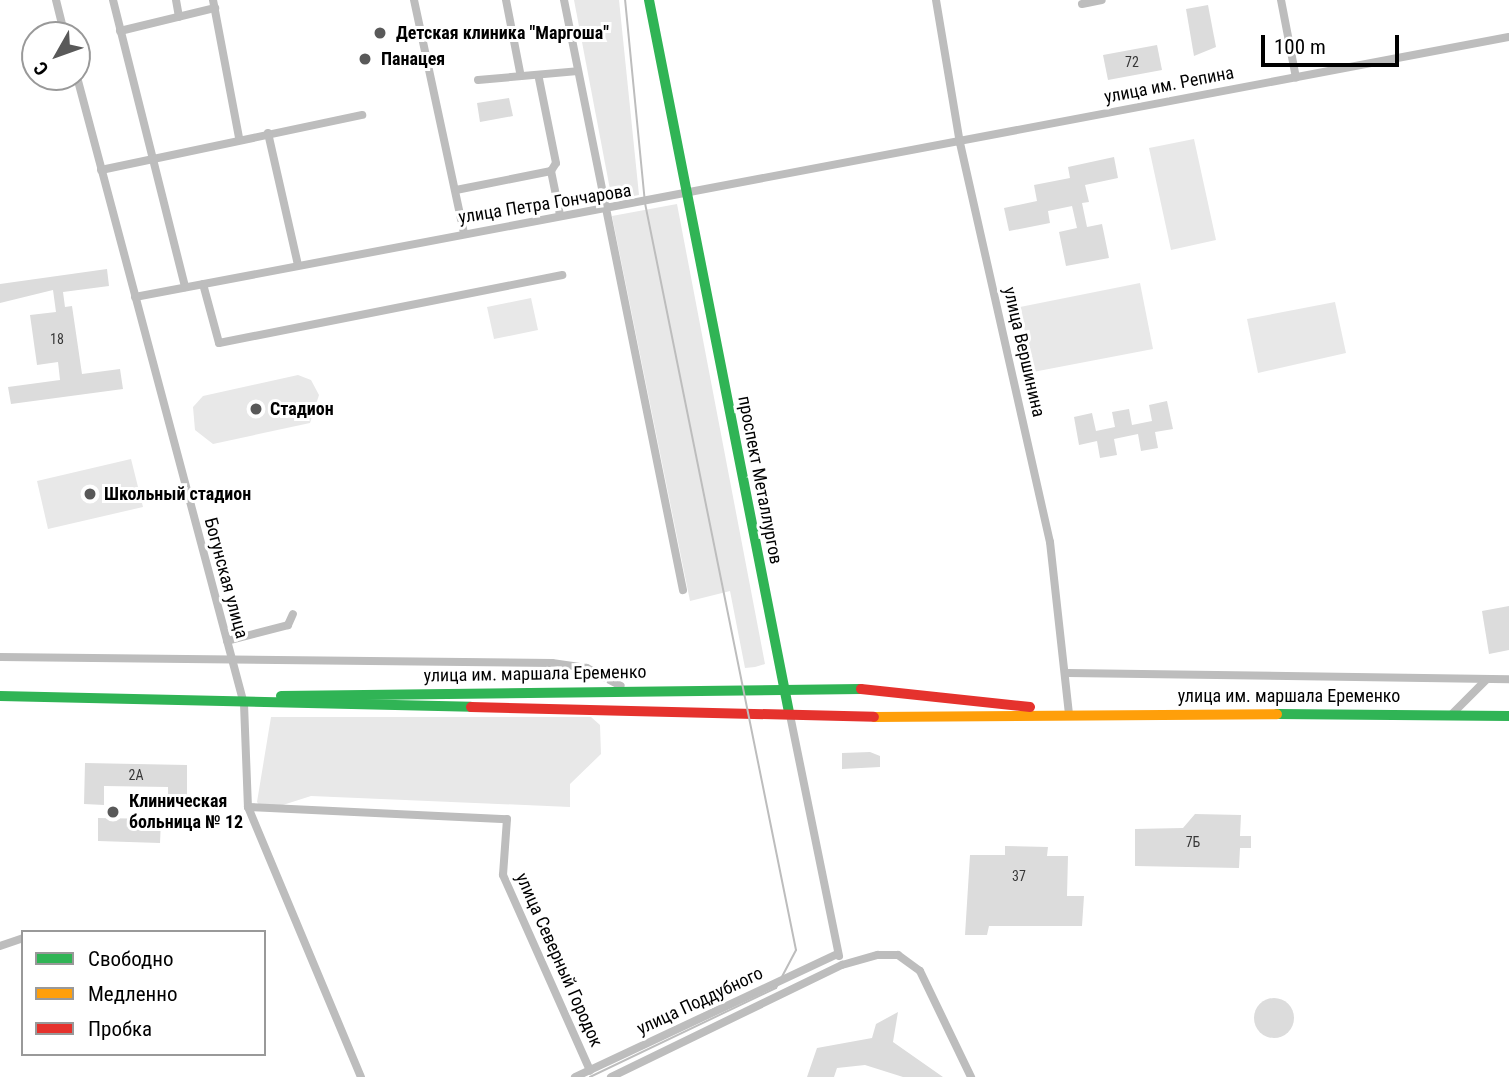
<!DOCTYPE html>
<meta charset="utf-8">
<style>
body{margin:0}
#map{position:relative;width:1509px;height:1077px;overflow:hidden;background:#fff;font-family:"Roboto Condensed",sans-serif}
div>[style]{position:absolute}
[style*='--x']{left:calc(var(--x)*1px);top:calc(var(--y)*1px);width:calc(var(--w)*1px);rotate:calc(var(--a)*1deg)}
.green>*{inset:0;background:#e8e8e8}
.building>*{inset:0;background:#dcdcdc}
.round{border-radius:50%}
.street>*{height:8px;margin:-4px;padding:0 4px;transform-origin:4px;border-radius:4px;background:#bdbdbd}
.fast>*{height:10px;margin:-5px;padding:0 5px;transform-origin:5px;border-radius:5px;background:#30b455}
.slow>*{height:10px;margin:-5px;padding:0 5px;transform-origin:5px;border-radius:5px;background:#ff9f0a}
.jam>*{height:10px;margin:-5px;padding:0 5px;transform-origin:5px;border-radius:5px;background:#e5322d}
.tram>*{height:2px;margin:-1px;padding:0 1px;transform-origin:1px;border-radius:1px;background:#bdbdbd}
.dots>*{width:19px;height:19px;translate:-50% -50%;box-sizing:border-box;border:4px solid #fff;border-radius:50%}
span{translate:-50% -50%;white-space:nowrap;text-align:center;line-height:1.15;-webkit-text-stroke:6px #fff;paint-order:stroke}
.number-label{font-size:14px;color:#373737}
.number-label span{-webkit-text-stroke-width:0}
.poi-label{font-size:18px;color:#000;font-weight:700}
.left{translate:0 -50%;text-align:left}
.street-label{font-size:18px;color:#000}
.legend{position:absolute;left:21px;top:930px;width:245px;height:126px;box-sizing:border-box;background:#fff;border:2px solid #999;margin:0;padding:9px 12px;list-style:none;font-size:21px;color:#000}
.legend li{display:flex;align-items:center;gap:14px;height:35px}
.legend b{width:35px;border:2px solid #999}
.north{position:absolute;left:21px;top:21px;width:70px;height:70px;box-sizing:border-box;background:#fff;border:2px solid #999;border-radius:50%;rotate:230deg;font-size:19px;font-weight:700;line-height:28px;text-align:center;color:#000}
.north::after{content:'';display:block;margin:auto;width:24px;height:32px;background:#595959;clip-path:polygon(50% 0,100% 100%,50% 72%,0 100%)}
.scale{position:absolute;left:1261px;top:35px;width:138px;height:32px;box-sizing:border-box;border:4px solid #000;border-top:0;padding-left:9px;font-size:21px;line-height:24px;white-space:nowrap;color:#000;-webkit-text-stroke:5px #fff;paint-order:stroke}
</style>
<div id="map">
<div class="green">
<div style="clip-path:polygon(574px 0,619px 0,639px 195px,612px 200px)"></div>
<div style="clip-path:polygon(1194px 139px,1216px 240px,1171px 250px,1149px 148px)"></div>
<div style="clip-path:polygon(677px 204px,765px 664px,755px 667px,745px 668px,730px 591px,690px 601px,612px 216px)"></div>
<div style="clip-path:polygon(1140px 283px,1153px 349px,1033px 372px,1020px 307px)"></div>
<div style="clip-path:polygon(531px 298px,538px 330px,494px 339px,487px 307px)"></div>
<div style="clip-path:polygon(1335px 302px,1346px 353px,1258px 373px,1247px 319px)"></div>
<div style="clip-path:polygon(298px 375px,311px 380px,319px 395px,310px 423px,213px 444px,195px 430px,193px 407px,203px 396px)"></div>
<div style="clip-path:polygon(131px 459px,143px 507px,48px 529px,37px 481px)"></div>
<div style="clip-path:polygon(271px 717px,591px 717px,600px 725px,601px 754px,570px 784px,570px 807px,311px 796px,264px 811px,257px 802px)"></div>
</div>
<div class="building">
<div style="clip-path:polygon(1208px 5px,1216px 47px,1194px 56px,1186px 9px)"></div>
<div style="clip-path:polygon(1157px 45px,1162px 70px,1108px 80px,1103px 55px)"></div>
<div style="clip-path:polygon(509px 98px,513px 116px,480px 122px,477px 103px)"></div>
<div style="clip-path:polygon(1114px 157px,1118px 178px,1085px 185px,1089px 202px,1082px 203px,1087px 227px,1102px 224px,1109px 258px,1066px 266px,1059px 232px,1077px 228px,1072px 206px,1048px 211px,1050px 223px,1009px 231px,1004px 208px,1037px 201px,1034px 185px,1070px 178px,1068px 167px)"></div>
<div style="clip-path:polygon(107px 269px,109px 286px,63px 292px,65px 307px,72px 306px,82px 374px,120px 369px,123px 389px,11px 404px,8px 387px,60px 380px,58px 362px,37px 365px,30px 315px,56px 312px,53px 290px,0 303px,0 284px)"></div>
<div style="clip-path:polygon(1167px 401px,1173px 429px,1155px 432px,1158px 448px,1141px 451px,1138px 434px,1114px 439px,1117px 455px,1100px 458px,1097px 441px,1079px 445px,1074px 417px,1092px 413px,1096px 431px,1115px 427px,1112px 412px,1129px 409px,1132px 425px,1152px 421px,1149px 405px)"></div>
<div style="clip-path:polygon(1509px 606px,1509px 650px,1489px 654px,1482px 611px)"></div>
<div style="clip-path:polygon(870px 752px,880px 756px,880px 767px,842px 769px,842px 753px)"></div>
<div style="clip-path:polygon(85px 763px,187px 765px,187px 806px,168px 806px,168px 787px,104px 786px,104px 805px,84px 804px)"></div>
<div style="clip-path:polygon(1195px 814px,1241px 815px,1240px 836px,1251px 836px,1251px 848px,1240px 848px,1239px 868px,1135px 866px,1135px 829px,1183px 828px)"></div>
<div style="clip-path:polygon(98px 818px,161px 819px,160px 843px,98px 841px)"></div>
<div style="clip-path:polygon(1005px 846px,1048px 847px,1047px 856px,1068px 856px,1067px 896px,1084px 896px,1082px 926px,989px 926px,987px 935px,965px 935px,970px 855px,1005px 855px)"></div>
<div class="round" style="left:1254px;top:998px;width:40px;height:40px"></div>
<div style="clip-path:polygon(898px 1012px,893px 1042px,943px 1077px,903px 1077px,865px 1065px,837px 1068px,834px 1077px,807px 1077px,817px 1048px,872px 1038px,876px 1024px)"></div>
</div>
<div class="street">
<div style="--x:56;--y:0;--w:36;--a:76"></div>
<div style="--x:113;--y:0;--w:296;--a:75.9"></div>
<div style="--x:176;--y:0;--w:17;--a:80"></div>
<div style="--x:213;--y:0;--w:140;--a:79.3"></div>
<div style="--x:414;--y:0;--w:238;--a:77.9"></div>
<div style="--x:506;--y:0;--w:73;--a:79"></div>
<div style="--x:564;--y:0;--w:602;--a:78.6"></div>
<div style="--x:936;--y:0;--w:145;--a:80.5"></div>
<div style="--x:960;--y:143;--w:409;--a:77.3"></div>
<div style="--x:1050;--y:542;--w:172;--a:83.7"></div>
<div style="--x:1281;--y:0;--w:79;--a:79.1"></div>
<div style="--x:1082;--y:4;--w:20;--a:-11"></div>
<div style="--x:120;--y:31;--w:98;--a:-13.6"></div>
<div style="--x:77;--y:77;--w:649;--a:75.09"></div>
<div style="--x:244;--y:704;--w:103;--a:87.8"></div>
<div style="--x:248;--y:807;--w:293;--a:67.3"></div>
<div style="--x:478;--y:80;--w:100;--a:-5.1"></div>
<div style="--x:268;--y:133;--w:135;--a:77.2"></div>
<div style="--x:101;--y:170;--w:267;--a:-11.9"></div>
<div style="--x:551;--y:171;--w:45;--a:78.4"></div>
<div style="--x:456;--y:190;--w:97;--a:-11.3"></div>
<div style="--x:551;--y:171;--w:9;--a:-58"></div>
<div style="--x:556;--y:163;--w:86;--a:-101.4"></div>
<div style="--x:203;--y:284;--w:61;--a:74.8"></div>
<div style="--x:219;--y:343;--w:350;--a:-11.2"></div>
<div style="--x:135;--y:297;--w:1398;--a:-10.72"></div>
<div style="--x:227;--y:641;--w:63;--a:-14.7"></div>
<div style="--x:288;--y:625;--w:12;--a:-66"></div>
<div style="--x:0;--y:657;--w:552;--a:0.62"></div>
<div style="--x:552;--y:663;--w:35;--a:8"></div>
<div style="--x:587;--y:668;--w:38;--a:28"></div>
<div style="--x:1068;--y:673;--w:441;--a:0.8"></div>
<div style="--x:1452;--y:714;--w:49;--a:-45"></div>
<div style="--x:790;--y:715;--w:246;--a:78.5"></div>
<div style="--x:248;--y:807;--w:259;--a:2.7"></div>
<div style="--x:507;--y:819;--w:56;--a:94.1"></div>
<div style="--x:503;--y:875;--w:214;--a:66"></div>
<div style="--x:0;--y:946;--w:24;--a:-19"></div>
<div style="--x:575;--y:1077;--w:290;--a:-25.1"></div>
<div style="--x:611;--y:1077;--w:257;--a:-25.9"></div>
<div style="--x:842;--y:965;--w:37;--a:-16"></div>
<div style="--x:878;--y:955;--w:20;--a:0"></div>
<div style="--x:898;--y:955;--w:27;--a:36"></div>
<div style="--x:920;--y:971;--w:118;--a:64.3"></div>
</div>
<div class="fast">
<div style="--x:649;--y:0;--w:726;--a:78.88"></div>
<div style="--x:0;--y:696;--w:471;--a:1.3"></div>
<div style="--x:281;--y:696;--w:580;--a:-0.69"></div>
<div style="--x:1277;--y:714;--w:232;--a:0.5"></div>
</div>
<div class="slow">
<div style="--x:874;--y:717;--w:403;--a:-0.4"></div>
</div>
<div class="jam">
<div style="--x:861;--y:689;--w:170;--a:6.1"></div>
<div style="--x:471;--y:707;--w:403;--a:1.4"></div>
</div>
<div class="tram">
<div style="--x:590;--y:1077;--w:206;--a:-25.6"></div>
<div style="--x:776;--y:988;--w:43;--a:-62.2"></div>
<div style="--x:796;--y:950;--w:762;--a:-101.43"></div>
<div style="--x:645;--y:203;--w:204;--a:-95.6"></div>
</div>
<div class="dots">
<div style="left:380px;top:33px;background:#595959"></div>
<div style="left:365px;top:59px;background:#595959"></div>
<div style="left:256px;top:409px;background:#595959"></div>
<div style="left:90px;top:494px;background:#595959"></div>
<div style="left:113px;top:812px;background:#595959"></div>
</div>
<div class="number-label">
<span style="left:1132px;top:62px">72</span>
<span style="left:57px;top:339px">18</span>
<span style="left:136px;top:775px">2А</span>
<span style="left:1193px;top:842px">7Б</span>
<span style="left:1019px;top:876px">37</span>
</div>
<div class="poi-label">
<span class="left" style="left:396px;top:33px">Детская клиника "Маргоша"</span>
<span class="left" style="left:381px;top:59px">Панацея</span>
<span class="left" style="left:270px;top:409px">Стадион</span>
<span class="left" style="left:104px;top:494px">Школьный стадион</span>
<span class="left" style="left:129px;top:812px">Клиническая<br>больница № 12</span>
</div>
<div class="street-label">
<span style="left:1169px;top:85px;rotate:-11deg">улица им. Репина</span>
<span style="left:545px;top:204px;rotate:-9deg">улица Петра Гончарова</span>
<span style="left:1024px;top:352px;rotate:77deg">улица Вершинина</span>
<span style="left:760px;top:480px;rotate:79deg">проспект Металлургов</span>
<span style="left:226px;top:578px;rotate:75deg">Богунская улица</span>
<span style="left:535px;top:674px;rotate:-1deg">улица им. маршала Еременко</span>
<span style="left:1289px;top:696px">улица им. маршала Еременко</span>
<span style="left:559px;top:960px;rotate:66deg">улица Северный Городок</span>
<span style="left:700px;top:1001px;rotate:-25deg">улица Поддубного</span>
</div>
<ul class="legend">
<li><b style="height:9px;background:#30b455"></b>Свободно</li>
<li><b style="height:9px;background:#ff9f0a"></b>Медленно</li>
<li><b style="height:9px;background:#e5322d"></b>Пробка</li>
</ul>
<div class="north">С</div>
<div class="scale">100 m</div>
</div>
